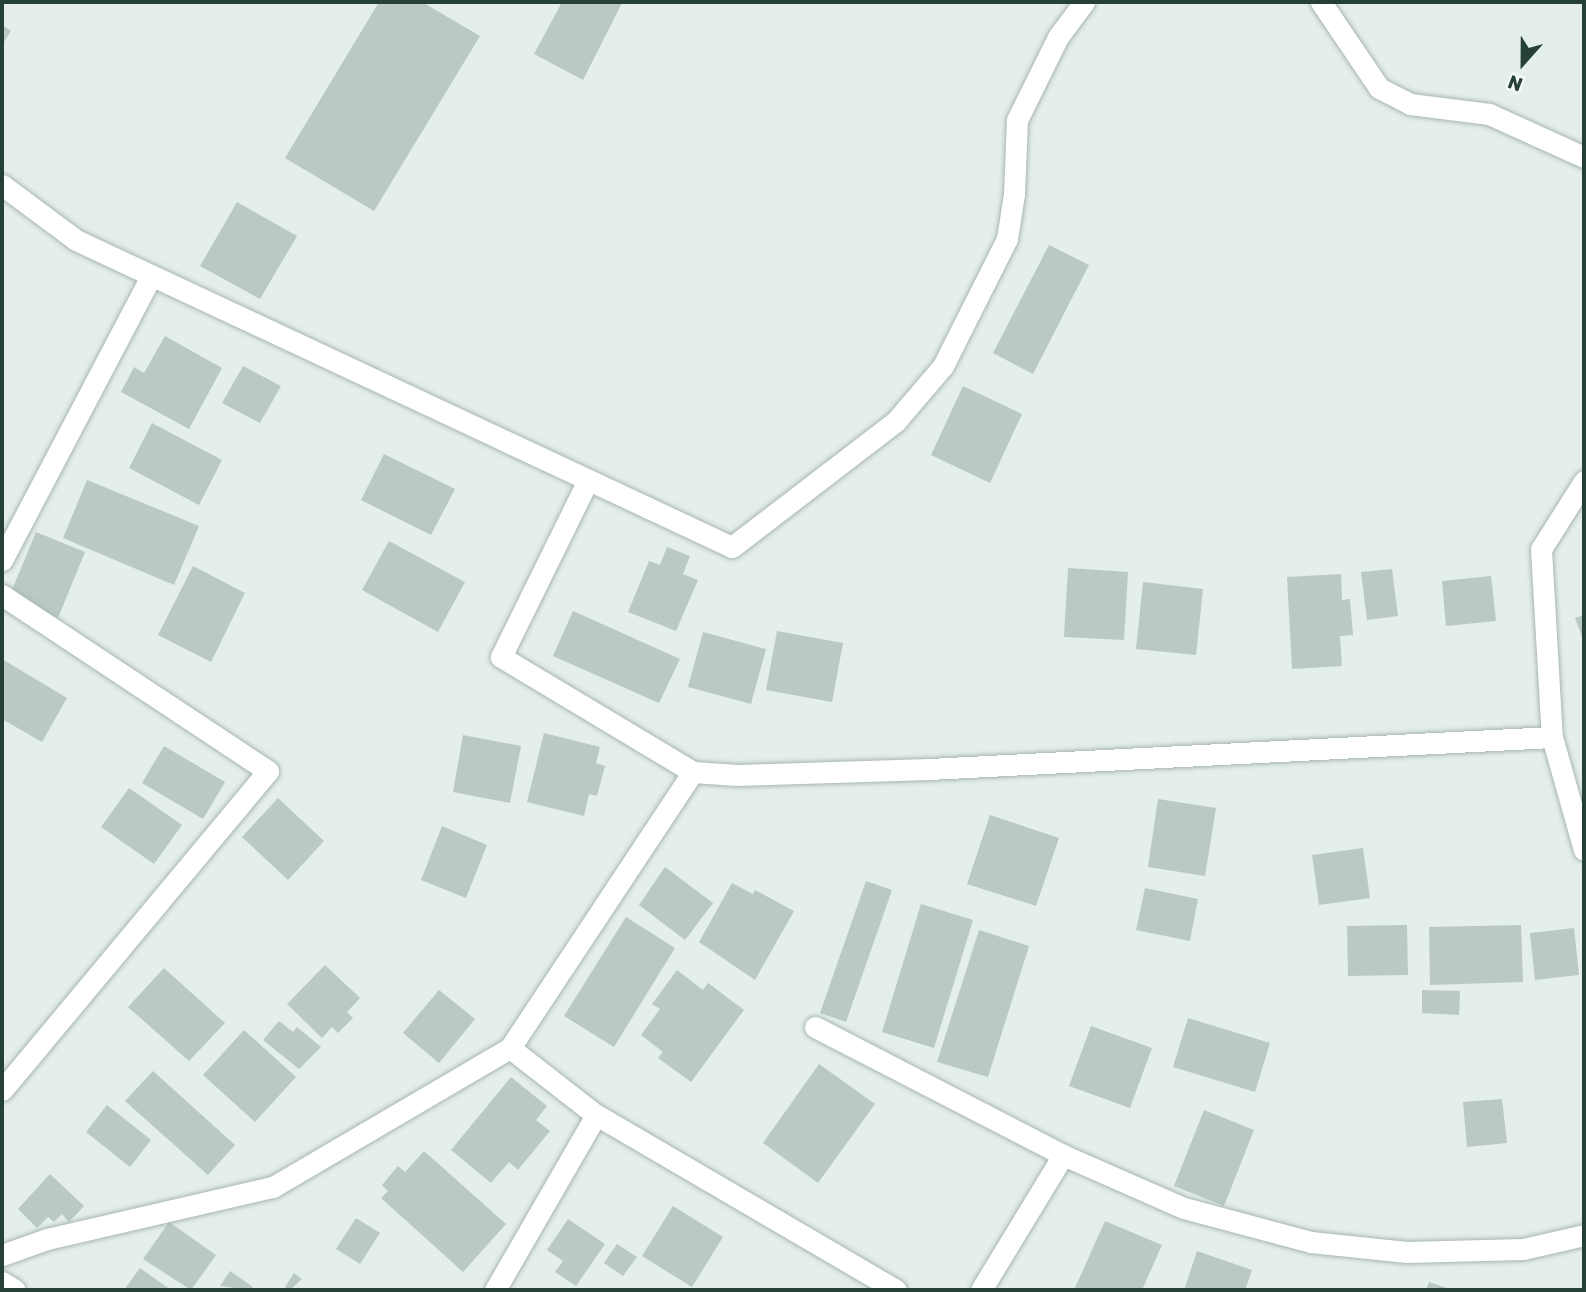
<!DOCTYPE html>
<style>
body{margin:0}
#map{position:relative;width:1586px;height:1292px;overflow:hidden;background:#e4eeea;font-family:Rubik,sans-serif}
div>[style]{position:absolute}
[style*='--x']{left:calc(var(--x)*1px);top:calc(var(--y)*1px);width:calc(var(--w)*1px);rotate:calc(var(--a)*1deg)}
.building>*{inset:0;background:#bac9c3}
.roads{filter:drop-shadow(0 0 2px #a7b6b1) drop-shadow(0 0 2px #a7b6b1)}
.minor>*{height:21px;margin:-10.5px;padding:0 10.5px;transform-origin:10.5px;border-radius:10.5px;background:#fff}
span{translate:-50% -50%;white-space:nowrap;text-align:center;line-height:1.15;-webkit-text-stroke:6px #f5faf8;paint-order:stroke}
.frame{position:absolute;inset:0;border:4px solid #244039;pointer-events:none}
.north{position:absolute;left:1488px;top:28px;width:70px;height:70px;-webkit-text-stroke:5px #f5faf8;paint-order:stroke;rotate:201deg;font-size:19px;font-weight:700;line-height:28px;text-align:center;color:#244039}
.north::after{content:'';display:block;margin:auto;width:24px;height:32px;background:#244039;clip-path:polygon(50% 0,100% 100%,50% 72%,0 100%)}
</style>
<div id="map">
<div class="building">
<div style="clip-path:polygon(379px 2px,422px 2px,480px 36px,374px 211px,285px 158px)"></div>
<div style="clip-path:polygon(562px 2px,622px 3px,583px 80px,534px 54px)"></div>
<div style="clip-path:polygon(2px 25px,11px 31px,2px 45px)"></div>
<div style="clip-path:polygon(237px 202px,297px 236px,260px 299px,200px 266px)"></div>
<div style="clip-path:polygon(1049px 245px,1089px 265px,1033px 374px,993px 353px)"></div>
<div style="clip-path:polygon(165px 336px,222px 368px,189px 429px,121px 392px,134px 367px,144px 373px)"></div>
<div style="clip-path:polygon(243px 366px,281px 386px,260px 423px,222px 403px)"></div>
<div style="clip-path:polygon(963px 386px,1022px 414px,990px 483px,931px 455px)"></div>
<div style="clip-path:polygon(152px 423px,222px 460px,199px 505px,129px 468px)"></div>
<div style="clip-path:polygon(384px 454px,455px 489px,431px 535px,361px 500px)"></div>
<div style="clip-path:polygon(87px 480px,199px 526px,174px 585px,63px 538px)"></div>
<div style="clip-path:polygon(36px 532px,85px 552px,58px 618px,9px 597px)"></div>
<div style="clip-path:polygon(389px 541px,465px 582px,438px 632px,362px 590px)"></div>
<div style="clip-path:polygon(667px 547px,690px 556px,683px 574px,698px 580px,676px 631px,628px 612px,649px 561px,660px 565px)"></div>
<div style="clip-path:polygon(193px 566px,245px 593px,211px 662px,158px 635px)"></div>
<div style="clip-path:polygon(1068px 568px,1128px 572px,1124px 640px,1064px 637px)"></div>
<div style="clip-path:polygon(1392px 569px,1398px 616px,1367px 620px,1361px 572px)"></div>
<div style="clip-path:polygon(1341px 574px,1342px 600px,1350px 599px,1353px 635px,1340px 636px,1342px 666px,1292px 669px,1287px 577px)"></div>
<div style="clip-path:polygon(1491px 576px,1496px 621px,1446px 626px,1442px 581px)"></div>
<div style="clip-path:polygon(1143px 582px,1203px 589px,1196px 655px,1136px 649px)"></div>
<div style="clip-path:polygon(573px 611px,680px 659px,659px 703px,553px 656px)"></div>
<div style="clip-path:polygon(1584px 615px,1584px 642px,1575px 618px)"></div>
<div style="clip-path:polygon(777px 631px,843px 643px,832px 702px,766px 690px)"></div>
<div style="clip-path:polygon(703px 632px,766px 649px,751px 704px,688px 687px)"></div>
<div style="clip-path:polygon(2px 659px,67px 698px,42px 742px,2px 719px)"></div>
<div style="clip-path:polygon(544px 733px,600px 747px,596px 763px,605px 766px,597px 796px,589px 794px,584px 816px,527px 802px)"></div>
<div style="clip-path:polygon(463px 735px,521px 746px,510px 803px,453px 792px)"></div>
<div style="clip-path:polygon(164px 746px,225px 782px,203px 819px,142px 783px)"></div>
<div style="clip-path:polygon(129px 788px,182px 825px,154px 864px,101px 827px)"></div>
<div style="clip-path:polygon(278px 798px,324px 841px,288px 880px,242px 837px)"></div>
<div style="clip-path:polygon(1158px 799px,1216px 808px,1205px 876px,1148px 867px)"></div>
<div style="clip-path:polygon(990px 815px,1059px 838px,1036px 906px,967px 884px)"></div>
<div style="clip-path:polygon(442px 826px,487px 845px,466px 898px,421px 880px)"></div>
<div style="clip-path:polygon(1363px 848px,1370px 898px,1319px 905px,1312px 855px)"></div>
<div style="clip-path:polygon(665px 867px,713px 903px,685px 940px,639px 905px)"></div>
<div style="clip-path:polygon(866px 881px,892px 890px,846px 1022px,820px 1013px)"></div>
<div style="clip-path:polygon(732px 883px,753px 894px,755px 890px,794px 911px,755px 980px,699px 942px)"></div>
<div style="clip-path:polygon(1145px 888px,1198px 899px,1190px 941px,1136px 930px)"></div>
<div style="clip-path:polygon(921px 904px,973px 920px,934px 1048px,882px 1032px)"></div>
<div style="clip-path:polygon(626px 917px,675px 948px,614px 1047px,564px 1016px)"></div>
<div style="clip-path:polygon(1407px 925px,1408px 975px,1348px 976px,1347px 926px)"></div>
<div style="clip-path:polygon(1521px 925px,1523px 982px,1430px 985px,1429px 927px)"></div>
<div style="clip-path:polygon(1574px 928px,1579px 975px,1535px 980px,1530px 933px)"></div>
<div style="clip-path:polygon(979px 930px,1029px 946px,988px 1077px,937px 1062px)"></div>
<div style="clip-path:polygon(325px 965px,360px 998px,347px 1012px,353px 1018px,338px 1033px,332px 1027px,322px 1038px,287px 1004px)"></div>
<div style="clip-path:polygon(164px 968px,225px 1023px,189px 1061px,128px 1007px)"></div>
<div style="clip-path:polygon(677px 970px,703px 990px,708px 983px,744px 1010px,691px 1082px,658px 1058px,663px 1052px,641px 1035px,660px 1009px,652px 1004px)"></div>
<div style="clip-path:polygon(439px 990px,475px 1019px,439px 1063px,403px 1033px)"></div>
<div style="clip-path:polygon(1422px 990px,1460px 991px,1459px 1015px,1422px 1013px)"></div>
<div style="clip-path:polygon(1188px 1018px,1270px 1043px,1255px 1092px,1173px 1067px)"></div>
<div style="clip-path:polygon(279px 1021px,293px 1032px,297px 1027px,321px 1047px,299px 1069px,263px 1040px)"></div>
<div style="clip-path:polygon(1091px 1026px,1152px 1048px,1130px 1108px,1069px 1086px)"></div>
<div style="clip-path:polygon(244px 1030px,296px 1077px,255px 1122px,203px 1075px)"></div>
<div style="clip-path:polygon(819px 1064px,875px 1104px,818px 1183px,763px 1143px)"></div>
<div style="clip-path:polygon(153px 1071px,235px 1145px,208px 1175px,125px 1101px)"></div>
<div style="clip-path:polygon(511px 1077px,547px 1106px,536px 1120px,550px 1131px,518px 1170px,509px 1162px,491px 1183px,451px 1150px)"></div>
<div style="clip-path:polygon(1502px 1099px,1507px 1143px,1467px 1147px,1463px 1102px)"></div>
<div style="clip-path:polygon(107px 1105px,151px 1140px,130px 1167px,86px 1132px)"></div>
<div style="clip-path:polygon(1204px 1110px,1254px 1130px,1224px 1206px,1174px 1186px)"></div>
<div style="clip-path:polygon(424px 1151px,506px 1224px,463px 1272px,381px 1198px,388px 1191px,382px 1185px,398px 1166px,405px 1172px)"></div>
<div style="clip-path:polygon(50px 1174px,84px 1206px,69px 1222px,62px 1214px,54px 1222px,48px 1217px,37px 1228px,18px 1209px)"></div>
<div style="clip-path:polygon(673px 1206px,723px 1237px,692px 1287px,642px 1256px)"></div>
<div style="clip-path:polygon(356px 1218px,380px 1233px,360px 1264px,336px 1249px)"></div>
<div style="clip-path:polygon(568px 1219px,605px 1244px,576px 1286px,555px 1272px,563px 1261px,547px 1250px)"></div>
<div style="clip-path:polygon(1105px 1221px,1162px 1245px,1142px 1290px,1074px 1290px)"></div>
<div style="clip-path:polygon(169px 1222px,216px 1255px,191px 1290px,143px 1259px)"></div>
<div style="clip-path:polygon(617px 1244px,637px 1257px,623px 1276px,604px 1263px)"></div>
<div style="clip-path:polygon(1197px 1251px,1252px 1270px,1245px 1290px,1184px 1290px)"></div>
<div style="clip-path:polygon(140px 1268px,171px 1290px,124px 1290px)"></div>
<div style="clip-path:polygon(230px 1271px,253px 1287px,250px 1290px,220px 1286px)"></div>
<div style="clip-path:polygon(294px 1273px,302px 1279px,290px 1290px,285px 1287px)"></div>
<div style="clip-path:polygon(1429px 1282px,1453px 1290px,1426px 1290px)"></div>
</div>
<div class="roads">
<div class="minor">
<div style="--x:1321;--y:2;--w:104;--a:56"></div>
<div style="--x:1379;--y:88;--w:35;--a:27"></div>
<div style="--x:1410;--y:104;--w:80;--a:7.2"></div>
<div style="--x:1489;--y:114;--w:104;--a:24.4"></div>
<div style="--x:2;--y:185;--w:92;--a:36.6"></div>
<div style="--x:76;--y:240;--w:724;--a:25.08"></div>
<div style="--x:732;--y:547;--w:207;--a:-37.5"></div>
<div style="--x:896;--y:421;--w:72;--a:-49.5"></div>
<div style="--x:943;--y:366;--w:142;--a:-63.3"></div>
<div style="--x:1007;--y:239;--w:46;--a:-81.2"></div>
<div style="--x:1014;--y:194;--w:74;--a:-87.7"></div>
<div style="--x:1017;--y:120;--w:93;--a:-63.7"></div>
<div style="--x:1058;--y:37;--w:44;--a:-53.4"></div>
<div style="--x:588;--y:480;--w:197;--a:116.2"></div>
<div style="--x:501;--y:657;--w:224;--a:30.9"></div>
<div style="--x:1584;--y:481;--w:80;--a:122.3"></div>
<div style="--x:1541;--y:549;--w:188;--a:86.7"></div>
<div style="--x:1552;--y:737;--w:117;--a:74.2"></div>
<div style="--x:2;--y:560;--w:321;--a:-62.3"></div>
<div style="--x:2;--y:595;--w:319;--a:33.5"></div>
<div style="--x:268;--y:771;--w:415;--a:129.8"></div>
<div style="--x:815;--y:1027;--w:279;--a:27.3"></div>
<div style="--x:1063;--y:1155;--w:132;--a:23.7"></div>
<div style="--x:1184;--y:1208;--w:131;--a:15"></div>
<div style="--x:1311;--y:1242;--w:96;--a:6"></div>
<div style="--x:1406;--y:1252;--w:117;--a:-1.5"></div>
<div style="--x:1523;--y:1249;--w:63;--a:-12.9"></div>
<div style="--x:2;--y:1255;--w:48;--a:-19.6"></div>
<div style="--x:47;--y:1239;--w:232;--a:-13"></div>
<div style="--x:273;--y:1187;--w:275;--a:-30.4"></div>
<div style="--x:2;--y:1282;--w:15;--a:32"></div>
<div style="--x:495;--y:1290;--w:202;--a:-60"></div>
<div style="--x:896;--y:1290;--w:347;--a:-149.7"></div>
<div style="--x:596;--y:1115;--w:109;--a:-142.1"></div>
<div style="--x:510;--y:1048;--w:331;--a:-56.5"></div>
<div style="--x:693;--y:772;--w:44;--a:3.9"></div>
<div style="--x:737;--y:775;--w:192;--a:-1.8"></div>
<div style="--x:929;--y:769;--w:624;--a:-2.94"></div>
<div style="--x:981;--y:1290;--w:158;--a:-58.7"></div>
</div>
</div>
<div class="frame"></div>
<div class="north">N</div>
</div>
